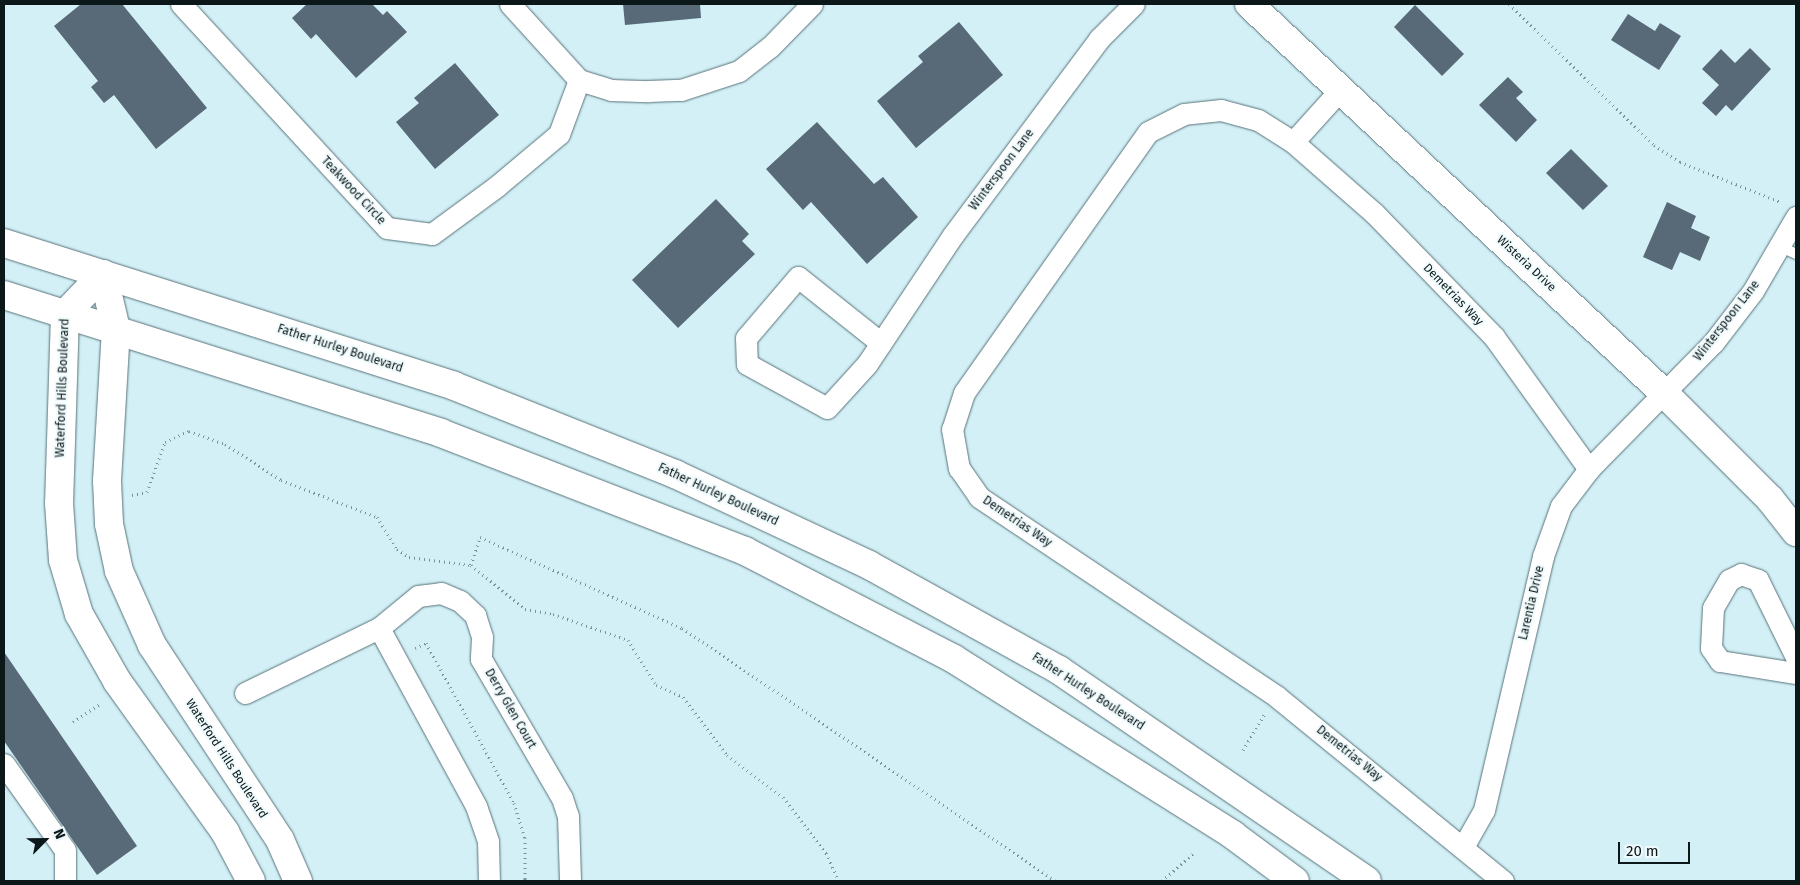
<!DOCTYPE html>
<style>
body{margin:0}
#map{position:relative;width:1800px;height:885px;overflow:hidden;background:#d3f0f7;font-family:"Fira Sans",sans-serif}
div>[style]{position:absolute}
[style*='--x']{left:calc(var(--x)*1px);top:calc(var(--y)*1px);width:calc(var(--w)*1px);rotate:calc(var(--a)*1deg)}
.building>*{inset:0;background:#586978}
.path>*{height:3px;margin-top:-1.5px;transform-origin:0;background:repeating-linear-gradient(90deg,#7b9195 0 1px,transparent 0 5px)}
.roads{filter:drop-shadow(0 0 1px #587278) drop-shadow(0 0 1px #587278)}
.lane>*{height:10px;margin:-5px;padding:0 5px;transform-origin:5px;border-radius:5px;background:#fff}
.street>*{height:21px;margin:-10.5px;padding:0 10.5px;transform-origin:10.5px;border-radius:10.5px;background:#fff}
.secondary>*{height:28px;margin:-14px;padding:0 14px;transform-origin:14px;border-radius:14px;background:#fff}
span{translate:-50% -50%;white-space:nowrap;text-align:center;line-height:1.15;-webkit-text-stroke:4px #effafd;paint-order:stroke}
.street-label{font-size:12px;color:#0c1719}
.frame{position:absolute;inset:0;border:5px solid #0c1719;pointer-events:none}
.north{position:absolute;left:20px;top:815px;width:50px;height:50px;-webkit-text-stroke:4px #effafd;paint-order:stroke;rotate:67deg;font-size:14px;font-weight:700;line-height:20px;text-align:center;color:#0c1719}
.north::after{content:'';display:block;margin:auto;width:18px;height:22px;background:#0c1719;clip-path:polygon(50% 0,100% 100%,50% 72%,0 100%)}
.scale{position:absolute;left:1618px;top:842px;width:72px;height:22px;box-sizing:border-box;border:2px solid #0c1719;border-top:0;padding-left:6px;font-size:15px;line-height:18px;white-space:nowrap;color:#0c1719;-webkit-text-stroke:4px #effafd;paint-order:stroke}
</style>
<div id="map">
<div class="building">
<div style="clip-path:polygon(81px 4px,122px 4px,207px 108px,156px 149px,114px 95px,104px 103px,91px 87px,98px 81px,54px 26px)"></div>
<div style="clip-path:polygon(307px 4px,372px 4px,383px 15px,387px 11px,407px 32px,356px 78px,316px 34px,311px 39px,292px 18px)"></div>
<div style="clip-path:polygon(623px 4px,700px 4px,701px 18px,625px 25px)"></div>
<div style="clip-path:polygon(1415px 5px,1464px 54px,1442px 76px,1394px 27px)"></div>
<div style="clip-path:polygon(1628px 14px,1655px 31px,1660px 23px,1681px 36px,1659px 70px,1611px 40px)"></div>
<div style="clip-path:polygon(959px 22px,1003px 75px,916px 148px,877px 101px,923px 62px,918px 56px)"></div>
<div style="clip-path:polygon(1750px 48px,1771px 69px,1732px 111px,1726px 105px,1716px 116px,1702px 103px,1719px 85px,1702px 69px,1721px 49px,1735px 63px)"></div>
<div style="clip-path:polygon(455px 63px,499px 115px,435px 169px,396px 122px,419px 103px,414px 98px)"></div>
<div style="clip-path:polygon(1508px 77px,1523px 92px,1516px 98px,1537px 120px,1516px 142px,1479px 105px)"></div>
<div style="clip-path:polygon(817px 122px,874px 184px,883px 177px,918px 217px,867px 264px,811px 202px,803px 210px,766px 169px)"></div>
<div style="clip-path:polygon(1571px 149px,1608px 186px,1583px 210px,1546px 173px)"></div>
<div style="clip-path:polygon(716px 199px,749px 234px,742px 241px,755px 254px,678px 328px,632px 280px)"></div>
<div style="clip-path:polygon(1667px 202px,1696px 216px,1691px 228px,1710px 237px,1700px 261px,1680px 252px,1672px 270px,1643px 257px)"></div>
<div style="clip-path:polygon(4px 652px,137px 846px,97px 875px,4px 741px)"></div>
</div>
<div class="path">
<div style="--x:1509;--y:4;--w:202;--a:44.2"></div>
<div style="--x:1654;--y:145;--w:31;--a:33"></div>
<div style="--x:1680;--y:162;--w:109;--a:21.6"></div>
<div style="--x:132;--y:495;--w:15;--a:-11"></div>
<div style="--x:147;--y:492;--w:53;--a:-70.2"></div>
<div style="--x:165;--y:442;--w:26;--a:-25"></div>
<div style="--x:189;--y:431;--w:38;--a:20"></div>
<div style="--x:225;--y:444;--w:67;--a:32.7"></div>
<div style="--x:281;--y:480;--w:103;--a:21.1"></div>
<div style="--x:377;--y:517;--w:38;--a:58"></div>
<div style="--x:397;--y:549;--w:14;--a:34"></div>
<div style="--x:409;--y:557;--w:63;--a:7.4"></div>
<div style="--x:471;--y:565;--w:70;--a:39.2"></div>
<div style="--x:525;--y:609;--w:28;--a:10"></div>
<div style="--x:553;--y:614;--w:79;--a:19.1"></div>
<div style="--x:628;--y:640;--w:53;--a:58.1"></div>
<div style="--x:656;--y:685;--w:30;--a:24"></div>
<div style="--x:683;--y:697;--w:73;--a:52.8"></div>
<div style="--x:727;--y:755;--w:70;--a:36.9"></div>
<div style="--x:783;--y:797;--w:71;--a:52.5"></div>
<div style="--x:826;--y:853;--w:31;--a:65"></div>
<div style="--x:471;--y:565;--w:29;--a:-72"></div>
<div style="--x:480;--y:537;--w:222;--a:24.3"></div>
<div style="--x:682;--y:628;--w:452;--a:34.1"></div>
<div style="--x:415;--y:648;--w:12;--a:-24"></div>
<div style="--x:426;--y:643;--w:183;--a:61.2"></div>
<div style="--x:514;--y:803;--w:37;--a:73"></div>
<div style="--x:525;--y:838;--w:43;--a:90"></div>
<div style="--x:73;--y:722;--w:34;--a:-34"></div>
<div style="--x:1243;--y:750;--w:41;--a:-59"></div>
<div style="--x:1162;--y:881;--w:44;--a:-41.3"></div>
</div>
<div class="roads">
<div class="lane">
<div style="--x:1779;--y:246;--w:19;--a:25"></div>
</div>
<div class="street">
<div style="--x:181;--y:4;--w:304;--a:47.4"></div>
<div style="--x:387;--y:228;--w:45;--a:7.6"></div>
<div style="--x:432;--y:234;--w:81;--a:-36.4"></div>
<div style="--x:497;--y:186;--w:81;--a:-40"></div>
<div style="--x:559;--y:134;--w:58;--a:-69.7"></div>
<div style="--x:510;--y:4;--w:103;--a:47.8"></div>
<div style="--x:579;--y:80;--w:34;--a:17"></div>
<div style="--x:611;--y:90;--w:37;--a:2"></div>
<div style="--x:648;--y:91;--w:33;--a:-2"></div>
<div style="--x:681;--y:90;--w:61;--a:-18.1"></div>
<div style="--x:739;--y:71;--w:39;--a:-38"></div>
<div style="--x:770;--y:47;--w:60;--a:-45.7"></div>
<div style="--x:1340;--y:90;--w:70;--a:132.1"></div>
<div style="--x:1293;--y:142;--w:41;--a:-147.8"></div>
<div style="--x:1258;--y:120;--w:38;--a:-165"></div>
<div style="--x:1221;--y:110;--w:37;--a:174"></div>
<div style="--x:1184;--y:114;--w:40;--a:153.4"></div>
<div style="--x:1148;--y:132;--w:319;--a:125.2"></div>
<div style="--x:964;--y:393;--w:38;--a:108"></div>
<div style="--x:952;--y:429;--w:40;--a:80"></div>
<div style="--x:959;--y:468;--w:35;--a:55"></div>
<div style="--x:979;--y:497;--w:358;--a:33.8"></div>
<div style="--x:1276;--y:696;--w:293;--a:39.2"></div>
<div style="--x:1293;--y:142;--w:109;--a:41.3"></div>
<div style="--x:1375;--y:214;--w:171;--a:45.9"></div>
<div style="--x:1494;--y:337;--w:163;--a:54.3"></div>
<div style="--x:881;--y:343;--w:106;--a:-141.5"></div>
<div style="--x:798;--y:277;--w:80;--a:130.4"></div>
<div style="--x:746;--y:338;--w:26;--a:88"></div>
<div style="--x:747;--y:364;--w:91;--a:28.8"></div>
<div style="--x:827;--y:408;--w:59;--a:-47.7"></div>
<div style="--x:867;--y:364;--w:155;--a:-56.3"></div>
<div style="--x:953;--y:235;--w:244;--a:-53.3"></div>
<div style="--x:1099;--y:39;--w:49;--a:-45"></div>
<div style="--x:379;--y:628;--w:203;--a:61.4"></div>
<div style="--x:476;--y:806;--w:37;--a:71"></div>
<div style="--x:488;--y:841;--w:40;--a:88.6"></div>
<div style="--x:1796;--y:657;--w:86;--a:-116.3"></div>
<div style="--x:1758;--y:580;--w:18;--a:-161"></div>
<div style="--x:1741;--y:574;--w:13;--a:153"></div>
<div style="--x:1729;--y:580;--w:32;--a:120"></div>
<div style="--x:1713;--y:608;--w:40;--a:92.9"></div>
<div style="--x:1711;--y:648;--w:16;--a:55"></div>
<div style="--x:1720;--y:661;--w:77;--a:9"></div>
<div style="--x:245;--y:693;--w:149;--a:-25.9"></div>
<div style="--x:379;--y:628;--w:50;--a:-39.4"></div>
<div style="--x:418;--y:596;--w:23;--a:-7"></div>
<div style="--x:441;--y:593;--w:21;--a:23"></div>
<div style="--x:460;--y:601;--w:21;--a:43"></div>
<div style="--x:475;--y:615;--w:23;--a:72"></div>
<div style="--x:482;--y:637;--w:22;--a:93"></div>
<div style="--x:481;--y:659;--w:161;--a:59.8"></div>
<div style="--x:562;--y:798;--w:19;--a:72"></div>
<div style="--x:568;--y:816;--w:65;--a:88.2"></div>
<div style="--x:4;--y:764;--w:105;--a:54.7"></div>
<div style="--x:65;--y:850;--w:31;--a:90"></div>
<div style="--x:1463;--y:847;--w:43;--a:-60.4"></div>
<div style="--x:1484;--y:810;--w:261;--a:-76.9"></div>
<div style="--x:1543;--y:556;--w:53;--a:-70.2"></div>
<div style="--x:1561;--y:506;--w:46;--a:-52.9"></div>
<div style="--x:1589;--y:469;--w:177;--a:-45.5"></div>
<div style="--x:1713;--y:343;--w:66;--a:-52.4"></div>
<div style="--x:1753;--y:291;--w:86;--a:-59.8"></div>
</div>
<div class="secondary">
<div style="--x:1249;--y:4;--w:570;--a:43.15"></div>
<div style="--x:1665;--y:394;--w:148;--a:45"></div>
<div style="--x:1770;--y:499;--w:42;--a:51.8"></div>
<div style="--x:4;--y:243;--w:472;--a:17.6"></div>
<div style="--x:454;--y:386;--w:238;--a:21.7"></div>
<div style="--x:675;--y:474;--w:214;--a:25.1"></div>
<div style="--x:869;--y:565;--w:217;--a:28.9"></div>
<div style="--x:1059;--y:670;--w:373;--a:34.4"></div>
<div style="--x:103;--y:274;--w:55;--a:133.5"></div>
<div style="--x:65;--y:314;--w:189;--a:91.8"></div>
<div style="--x:59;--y:503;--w:57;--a:86"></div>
<div style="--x:63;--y:560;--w:56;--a:73.5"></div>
<div style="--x:79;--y:614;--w:77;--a:60.4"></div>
<div style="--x:117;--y:681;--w:186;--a:54.4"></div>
<div style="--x:225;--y:832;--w:55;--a:62"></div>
<div style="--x:103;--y:274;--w:57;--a:76.7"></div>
<div style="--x:116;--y:329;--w:152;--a:93.4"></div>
<div style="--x:107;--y:481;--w:43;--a:87.3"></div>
<div style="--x:109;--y:524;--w:48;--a:78"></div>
<div style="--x:119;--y:571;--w:81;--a:66"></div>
<div style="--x:152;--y:645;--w:233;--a:56.7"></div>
<div style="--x:280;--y:840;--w:45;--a:66.3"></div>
<div style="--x:4;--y:295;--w:458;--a:17.5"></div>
<div style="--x:441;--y:433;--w:326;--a:21.2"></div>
<div style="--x:745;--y:551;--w:235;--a:27.3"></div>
<div style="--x:954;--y:659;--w:330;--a:32.2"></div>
<div style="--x:1233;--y:835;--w:77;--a:36.6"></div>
</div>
</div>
<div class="street-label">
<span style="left:1002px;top:170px;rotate:-53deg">Winterspoon Lane</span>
<span style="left:353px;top:191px;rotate:47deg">Teakwood Circle</span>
<span style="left:1526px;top:264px;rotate:43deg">Wisteria Drive</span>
<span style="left:1453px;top:295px;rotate:46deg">Demetrias Way</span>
<span style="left:1727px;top:321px;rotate:-52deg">Winterspoon Lane</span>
<span style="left:340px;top:349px;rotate:18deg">Father Hurley Boulevard</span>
<span style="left:63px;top:388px;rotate:-88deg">Waterford Hills Boulevard</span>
<span style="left:718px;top:495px;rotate:25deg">Father Hurley Boulevard</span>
<span style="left:1017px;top:522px;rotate:34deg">Demetrias Way</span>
<span style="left:1532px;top:603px;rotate:-77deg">Larentia Drive</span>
<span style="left:1088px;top:692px;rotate:33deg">Father Hurley Boulevard</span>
<span style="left:510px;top:709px;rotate:60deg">Derry Glen Court</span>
<span style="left:1349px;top:754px;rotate:39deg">Demetrias Way</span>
<span style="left:226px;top:759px;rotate:57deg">Waterford Hills Boulevard</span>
</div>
<div class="frame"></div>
<div class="north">N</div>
<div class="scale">20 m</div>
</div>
